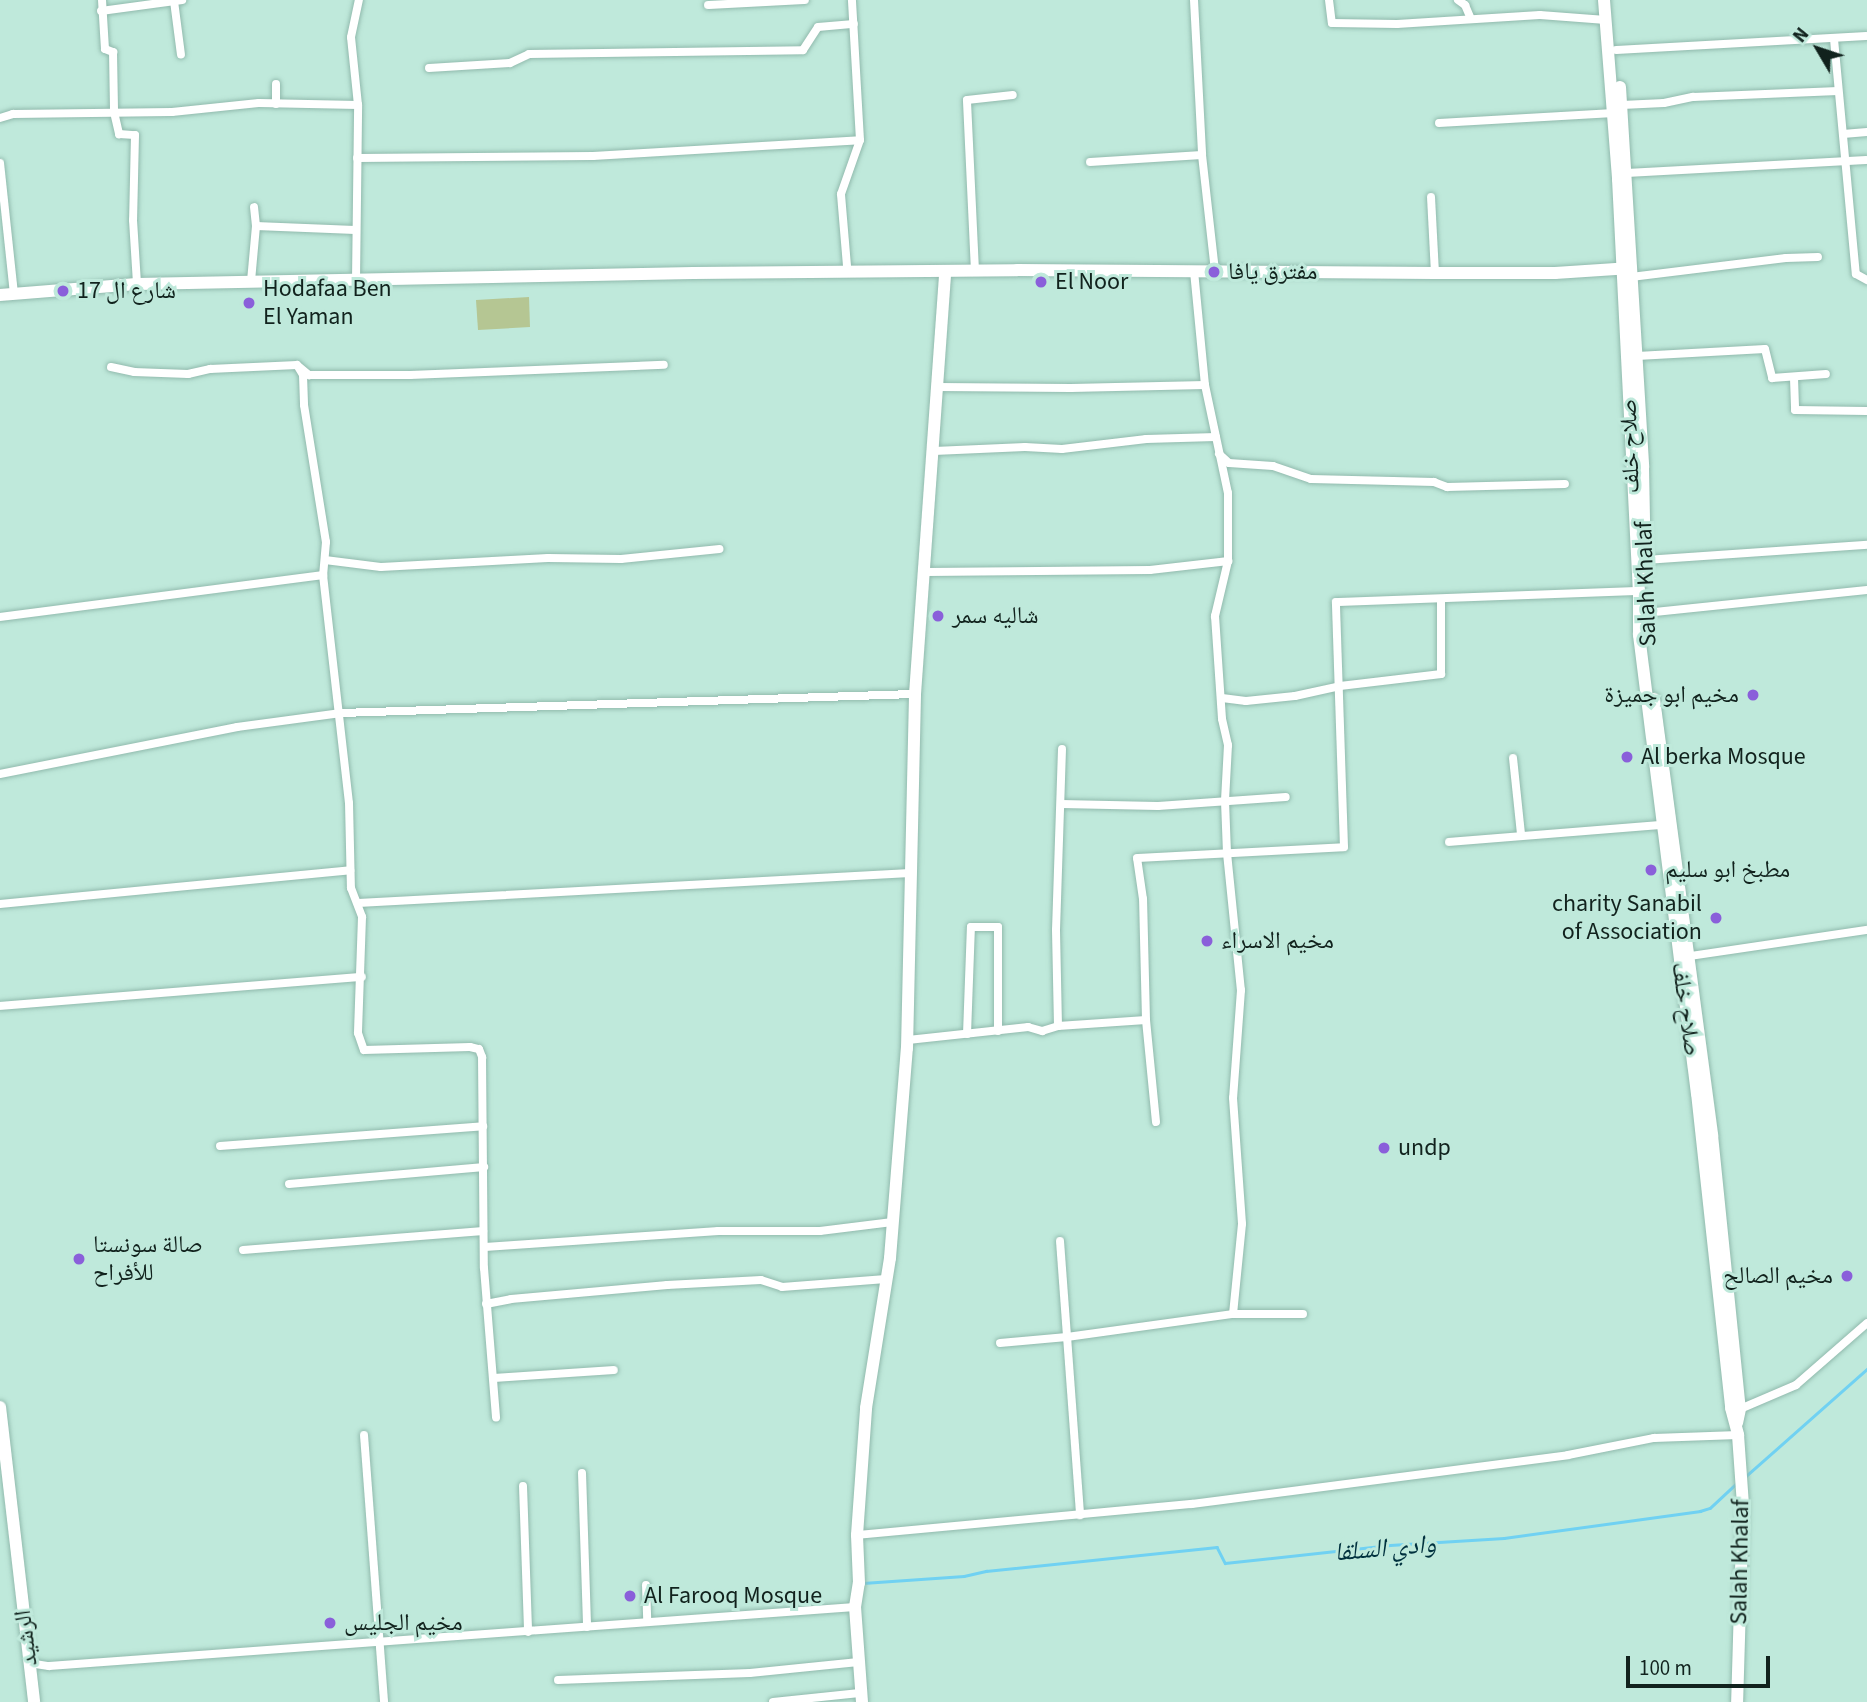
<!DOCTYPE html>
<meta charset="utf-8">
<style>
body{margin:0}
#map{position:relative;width:1867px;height:1702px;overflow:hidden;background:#bfe9db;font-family:"Source Sans 3","Noto Naskh Arabic",sans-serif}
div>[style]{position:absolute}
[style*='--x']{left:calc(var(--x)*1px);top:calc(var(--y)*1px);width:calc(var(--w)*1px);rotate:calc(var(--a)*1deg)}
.green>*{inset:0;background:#b5c693}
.stream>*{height:2.5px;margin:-1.25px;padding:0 1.25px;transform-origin:1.25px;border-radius:1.25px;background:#70d1f2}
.roads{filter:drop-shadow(0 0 2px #91baad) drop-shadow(0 0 2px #91baad)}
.street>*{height:8px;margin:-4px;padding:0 4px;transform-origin:4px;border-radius:4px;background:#fff}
.secondary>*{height:12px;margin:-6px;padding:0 6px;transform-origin:6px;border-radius:6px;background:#fff}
.dots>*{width:19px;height:19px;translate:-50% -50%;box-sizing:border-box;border:4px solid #bfe9db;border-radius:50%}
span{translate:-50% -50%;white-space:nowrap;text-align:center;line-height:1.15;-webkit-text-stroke:6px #bfe9db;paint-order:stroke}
.poi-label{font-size:24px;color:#11221d}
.left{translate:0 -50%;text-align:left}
.right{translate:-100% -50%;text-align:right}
.street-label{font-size:24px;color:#11221d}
.water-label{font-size:26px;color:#00313e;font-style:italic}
.north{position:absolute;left:1783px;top:14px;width:70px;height:70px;-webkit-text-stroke:5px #bfe9db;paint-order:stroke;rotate:309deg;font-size:19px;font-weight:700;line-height:28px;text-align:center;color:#11221d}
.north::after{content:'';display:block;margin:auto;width:24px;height:32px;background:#11221d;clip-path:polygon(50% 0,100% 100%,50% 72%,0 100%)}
.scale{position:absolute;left:1626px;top:1656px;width:144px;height:32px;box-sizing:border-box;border:4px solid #11221d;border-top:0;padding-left:9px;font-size:21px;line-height:24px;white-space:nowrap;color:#11221d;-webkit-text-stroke:5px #bfe9db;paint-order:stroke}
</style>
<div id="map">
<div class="green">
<div style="clip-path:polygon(529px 297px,530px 327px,478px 330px,476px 300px)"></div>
</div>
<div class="stream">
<div style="--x:1746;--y:1476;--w:162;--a:-41.5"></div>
<div style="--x:863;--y:1583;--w:101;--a:-4"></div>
<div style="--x:964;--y:1576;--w:23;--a:-13"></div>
<div style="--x:986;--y:1571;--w:232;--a:-5.9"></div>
<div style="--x:1217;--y:1547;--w:18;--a:63"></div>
<div style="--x:1225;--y:1563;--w:166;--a:-6.2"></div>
<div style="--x:1390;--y:1545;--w:114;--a:-3.5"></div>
<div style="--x:1504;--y:1538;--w:198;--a:-7.8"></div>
<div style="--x:1700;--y:1511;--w:10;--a:-17"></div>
<div style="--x:1710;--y:1508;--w:38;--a:-43"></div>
</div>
<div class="roads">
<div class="street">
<div style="--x:102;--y:0;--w:49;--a:86.5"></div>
<div style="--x:105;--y:49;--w:9;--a:21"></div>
<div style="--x:113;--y:52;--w:60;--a:89"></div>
<div style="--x:114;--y:112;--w:23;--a:77"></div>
<div style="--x:119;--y:134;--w:16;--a:4"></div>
<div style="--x:135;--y:135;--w:85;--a:91.3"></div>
<div style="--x:133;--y:220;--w:64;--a:86.4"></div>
<div style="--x:1194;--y:0;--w:155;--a:87"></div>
<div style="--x:1202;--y:155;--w:117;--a:83.6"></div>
<div style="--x:1329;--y:0;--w:23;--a:83"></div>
<div style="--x:1332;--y:23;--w:65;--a:0.9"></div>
<div style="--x:1397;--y:24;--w:143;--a:-3.6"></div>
<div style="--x:1540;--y:15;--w:66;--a:4.3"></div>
<div style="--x:1458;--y:0;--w:9;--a:36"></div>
<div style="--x:1465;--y:5;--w:15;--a:67"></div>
<div style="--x:174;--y:1;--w:54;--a:82.6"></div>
<div style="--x:708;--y:5;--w:97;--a:-3"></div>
<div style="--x:101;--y:11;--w:82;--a:-7.7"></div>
<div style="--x:1834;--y:39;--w:236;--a:84.7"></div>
<div style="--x:1856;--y:274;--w:13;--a:29"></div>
<div style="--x:1616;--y:50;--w:251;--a:-3.2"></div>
<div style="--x:429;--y:68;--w:81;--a:-3.5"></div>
<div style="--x:510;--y:63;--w:21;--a:-25"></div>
<div style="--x:529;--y:54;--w:274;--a:-0.8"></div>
<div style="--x:803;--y:50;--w:27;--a:-57"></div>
<div style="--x:818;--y:27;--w:36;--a:-5"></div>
<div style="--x:276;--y:104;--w:20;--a:-90"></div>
<div style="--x:1622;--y:105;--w:42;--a:-2.7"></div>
<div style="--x:1664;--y:103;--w:30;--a:-12"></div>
<div style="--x:1693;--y:97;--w:145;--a:-2.4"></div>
<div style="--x:0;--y:118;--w:14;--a:-17"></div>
<div style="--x:13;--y:114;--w:159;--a:-0.7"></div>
<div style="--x:172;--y:112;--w:87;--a:-5.9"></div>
<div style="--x:259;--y:103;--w:99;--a:1.2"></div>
<div style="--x:1439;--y:123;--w:175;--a:-3.3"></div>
<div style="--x:1843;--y:134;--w:24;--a:-5"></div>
<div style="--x:357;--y:158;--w:236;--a:-0.5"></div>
<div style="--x:593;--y:156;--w:267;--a:-3.4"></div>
<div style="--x:1090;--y:162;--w:112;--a:-3.6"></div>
<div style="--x:0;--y:163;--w:132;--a:83.9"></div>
<div style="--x:1626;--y:173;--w:241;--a:-3.1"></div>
<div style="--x:1431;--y:197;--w:76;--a:87"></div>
<div style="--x:256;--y:226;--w:99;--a:2.3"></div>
<div style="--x:847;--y:266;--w:72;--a:-94.8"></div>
<div style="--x:841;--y:194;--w:57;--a:-70.6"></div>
<div style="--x:860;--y:140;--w:140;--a:-93.3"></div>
<div style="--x:975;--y:271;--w:171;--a:-92.7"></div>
<div style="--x:967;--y:100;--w:46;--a:-6.2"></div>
<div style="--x:1194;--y:271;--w:115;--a:84.5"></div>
<div style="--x:1205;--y:385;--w:110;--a:78"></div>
<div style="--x:1228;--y:493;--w:68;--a:90"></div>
<div style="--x:1228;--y:561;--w:57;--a:103.3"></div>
<div style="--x:1215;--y:616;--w:103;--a:86.1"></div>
<div style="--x:1222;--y:719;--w:27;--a:77"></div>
<div style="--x:1228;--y:745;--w:56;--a:93.1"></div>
<div style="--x:1225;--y:801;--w:52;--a:87.8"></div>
<div style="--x:1227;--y:853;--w:138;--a:84.2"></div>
<div style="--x:1241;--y:990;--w:108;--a:94.2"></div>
<div style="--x:1233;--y:1098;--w:126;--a:85.9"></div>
<div style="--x:1242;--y:1224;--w:90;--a:95.7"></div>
<div style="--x:1631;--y:277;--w:156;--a:-7"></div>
<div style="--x:1786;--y:258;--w:32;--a:-2"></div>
<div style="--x:356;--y:280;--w:175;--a:-89.3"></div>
<div style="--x:358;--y:105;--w:68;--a:-95.9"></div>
<div style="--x:351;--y:37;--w:38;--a:-78"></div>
<div style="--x:251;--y:281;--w:55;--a:-84.8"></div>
<div style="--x:256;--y:226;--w:19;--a:-96"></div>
<div style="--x:1637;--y:356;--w:128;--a:-3.1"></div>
<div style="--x:1765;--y:349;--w:30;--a:76"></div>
<div style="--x:1772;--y:378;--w:54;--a:-4.2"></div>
<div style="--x:297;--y:365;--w:12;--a:59"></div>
<div style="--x:303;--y:375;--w:30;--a:88"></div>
<div style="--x:304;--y:405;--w:139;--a:80.9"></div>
<div style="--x:326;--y:542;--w:33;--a:95"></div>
<div style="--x:323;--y:575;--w:229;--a:83.5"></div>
<div style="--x:349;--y:803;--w:85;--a:88.7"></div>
<div style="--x:351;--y:888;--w:31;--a:69"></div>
<div style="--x:362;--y:917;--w:116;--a:92"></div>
<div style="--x:358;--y:1033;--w:18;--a:71"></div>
<div style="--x:364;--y:1050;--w:106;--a:-1.6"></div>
<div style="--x:470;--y:1047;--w:9;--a:13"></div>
<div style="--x:479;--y:1049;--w:9;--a:69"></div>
<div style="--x:482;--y:1057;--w:211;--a:89.5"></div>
<div style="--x:484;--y:1268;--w:150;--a:85.4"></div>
<div style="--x:111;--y:367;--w:24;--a:12"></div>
<div style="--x:134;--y:372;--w:54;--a:2.1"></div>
<div style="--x:188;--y:374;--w:23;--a:-13"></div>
<div style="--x:210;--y:369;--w:87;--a:-2.6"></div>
<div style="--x:297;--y:365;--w:16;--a:40"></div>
<div style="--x:309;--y:375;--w:101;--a:0"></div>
<div style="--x:410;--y:375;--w:254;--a:-2.3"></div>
<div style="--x:1794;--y:378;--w:32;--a:88"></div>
<div style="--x:1795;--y:410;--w:72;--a:0.8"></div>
<div style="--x:937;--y:387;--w:134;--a:0.4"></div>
<div style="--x:1071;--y:388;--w:134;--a:-1.3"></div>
<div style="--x:934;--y:451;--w:91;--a:-2.5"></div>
<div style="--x:1025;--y:447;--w:37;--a:3"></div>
<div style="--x:1062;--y:449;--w:85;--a:-6.8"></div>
<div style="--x:1146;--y:439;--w:70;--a:-1.6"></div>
<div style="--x:1219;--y:454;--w:13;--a:42"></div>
<div style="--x:1229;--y:463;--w:44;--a:3.9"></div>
<div style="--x:1273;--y:466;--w:40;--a:18.9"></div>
<div style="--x:1311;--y:479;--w:123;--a:1.4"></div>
<div style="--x:1434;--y:482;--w:14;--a:21"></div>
<div style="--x:1447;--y:487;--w:118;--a:-1.5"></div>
<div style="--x:325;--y:560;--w:56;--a:7.1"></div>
<div style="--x:381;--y:567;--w:167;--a:-3.1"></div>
<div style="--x:548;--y:558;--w:73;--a:0.8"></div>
<div style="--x:621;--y:559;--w:99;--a:-5.8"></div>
<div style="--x:1645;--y:560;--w:223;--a:-3.9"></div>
<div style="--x:926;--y:572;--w:224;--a:-0.5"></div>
<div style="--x:1150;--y:570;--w:79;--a:-6.6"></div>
<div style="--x:1645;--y:613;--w:223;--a:-5.9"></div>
<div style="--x:0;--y:617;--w:326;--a:-7.4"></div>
<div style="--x:1222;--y:698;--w:24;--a:7"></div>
<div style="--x:1246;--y:701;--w:49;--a:-5.8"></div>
<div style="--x:1295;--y:696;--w:46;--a:-12.5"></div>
<div style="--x:1340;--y:686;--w:102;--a:-6.8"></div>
<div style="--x:1441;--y:674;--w:75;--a:-90"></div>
<div style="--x:1513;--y:758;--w:76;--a:84"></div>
<div style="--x:0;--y:774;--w:242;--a:-11.2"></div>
<div style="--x:237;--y:727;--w:105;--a:-7.7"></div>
<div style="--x:341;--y:713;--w:574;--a:-1.9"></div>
<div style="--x:1061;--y:804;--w:97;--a:1.2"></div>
<div style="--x:1158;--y:806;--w:128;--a:-4"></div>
<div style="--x:1449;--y:842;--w:214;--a:-4.6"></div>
<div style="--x:358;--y:903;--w:553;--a:-3.11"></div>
<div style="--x:0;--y:904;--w:352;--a:-5.5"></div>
<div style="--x:1690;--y:956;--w:179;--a:-8.4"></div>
<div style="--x:0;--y:1006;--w:363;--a:-4.6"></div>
<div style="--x:1058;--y:1026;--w:96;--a:-91.2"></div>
<div style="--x:1056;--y:930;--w:181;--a:-88.1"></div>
<div style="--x:967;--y:1034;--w:107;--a:-87.9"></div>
<div style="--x:971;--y:927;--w:27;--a:0"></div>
<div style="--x:998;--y:927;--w:104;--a:90"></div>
<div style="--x:908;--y:1040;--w:121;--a:-6.2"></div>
<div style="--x:1028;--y:1027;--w:15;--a:16"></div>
<div style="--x:1042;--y:1031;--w:17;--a:-17"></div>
<div style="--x:1058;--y:1026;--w:88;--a:-3.9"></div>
<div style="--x:1156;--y:1122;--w:102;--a:-95.6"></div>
<div style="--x:1146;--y:1020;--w:121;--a:-91.4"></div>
<div style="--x:1143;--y:899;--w:41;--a:-98.3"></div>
<div style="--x:1137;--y:858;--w:207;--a:-3"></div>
<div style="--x:1344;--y:847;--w:245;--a:-91.9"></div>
<div style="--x:1336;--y:602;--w:303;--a:-2.1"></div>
<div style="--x:220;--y:1146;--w:264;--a:-4.3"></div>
<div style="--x:289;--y:1184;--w:196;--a:-5"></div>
<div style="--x:1060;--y:1241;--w:275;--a:85.8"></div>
<div style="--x:485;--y:1247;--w:234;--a:-3.9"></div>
<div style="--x:718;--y:1231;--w:102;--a:0"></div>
<div style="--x:820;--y:1231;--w:73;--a:-7.1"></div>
<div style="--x:243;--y:1250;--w:241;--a:-4.5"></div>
<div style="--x:486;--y:1304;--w:25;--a:-11"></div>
<div style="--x:511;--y:1299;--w:157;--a:-5.1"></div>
<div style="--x:667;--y:1285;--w:94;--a:-3"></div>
<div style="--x:761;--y:1280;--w:22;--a:18"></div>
<div style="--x:782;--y:1287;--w:104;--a:-4.4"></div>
<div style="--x:1000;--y:1343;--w:67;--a:-5.1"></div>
<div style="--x:1067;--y:1337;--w:168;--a:-7.9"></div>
<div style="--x:1233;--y:1314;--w:70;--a:0"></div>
<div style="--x:494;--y:1378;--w:120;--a:-3.8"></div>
<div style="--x:1740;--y:1409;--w:61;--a:-23.2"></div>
<div style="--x:1796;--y:1385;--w:94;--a:-41.1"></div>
<div style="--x:364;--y:1435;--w:268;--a:85.7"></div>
<div style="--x:582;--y:1473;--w:154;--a:88.1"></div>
<div style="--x:523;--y:1486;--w:146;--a:88"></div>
<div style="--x:857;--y:1535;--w:336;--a:-5.3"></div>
<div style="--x:1192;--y:1504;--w:379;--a:-7.4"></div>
<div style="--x:1568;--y:1455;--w:88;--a:-11.2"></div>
<div style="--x:1654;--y:1438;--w:84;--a:-2"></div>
<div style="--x:646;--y:1585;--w:35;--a:88"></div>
<div style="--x:29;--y:1663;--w:20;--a:9"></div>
<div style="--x:49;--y:1666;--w:808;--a:-4.19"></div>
<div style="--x:558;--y:1680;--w:192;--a:-2.1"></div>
<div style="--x:750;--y:1673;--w:109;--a:-5.8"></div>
<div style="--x:773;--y:1702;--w:87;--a:-5.9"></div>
</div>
<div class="secondary">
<div style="--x:1604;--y:0;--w:180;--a:85.5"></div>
<div style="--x:1618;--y:179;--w:413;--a:87.1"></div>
<div style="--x:1639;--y:591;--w:44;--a:90"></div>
<div style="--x:1639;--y:635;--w:462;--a:82.8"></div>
<div style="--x:1697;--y:1093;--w:317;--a:83.8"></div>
<div style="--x:1731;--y:1408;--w:28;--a:75"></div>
<div style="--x:1738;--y:1435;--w:69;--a:85.9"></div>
<div style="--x:1743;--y:1504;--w:198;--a:91.7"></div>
<div style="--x:1620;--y:87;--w:381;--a:86.5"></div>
<div style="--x:1643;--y:467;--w:105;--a:88.9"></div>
<div style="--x:0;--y:295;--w:137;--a:-4.6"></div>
<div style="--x:137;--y:284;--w:556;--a:-1.13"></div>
<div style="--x:693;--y:273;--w:324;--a:-0.5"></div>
<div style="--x:1017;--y:270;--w:418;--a:0.4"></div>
<div style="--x:1435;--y:273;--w:120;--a:0"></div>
<div style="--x:1555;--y:273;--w:76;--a:-3.8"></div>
<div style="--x:1654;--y:699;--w:440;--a:82.4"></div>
<div style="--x:1712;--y:1135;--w:275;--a:84.2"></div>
<div style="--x:1740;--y:1409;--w:14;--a:102"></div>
<div style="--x:0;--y:1407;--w:297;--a:83.4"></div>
<div style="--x:862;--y:1702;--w:95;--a:-94.2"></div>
<div style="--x:855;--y:1607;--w:24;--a:-81"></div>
<div style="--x:859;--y:1583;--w:48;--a:-92.4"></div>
<div style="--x:857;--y:1535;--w:127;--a:-85.9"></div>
<div style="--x:866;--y:1408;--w:152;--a:-80.9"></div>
<div style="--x:890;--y:1258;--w:211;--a:-85.4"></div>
<div style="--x:907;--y:1048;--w:354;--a:-88.7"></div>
<div style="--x:915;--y:694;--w:423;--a:-85.9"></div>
</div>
</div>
<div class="dots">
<div style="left:1214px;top:272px;background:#8a5fda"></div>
<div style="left:1041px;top:282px;background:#8a5fda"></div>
<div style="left:63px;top:291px;background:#8a5fda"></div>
<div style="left:249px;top:303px;background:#8a5fda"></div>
<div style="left:938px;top:616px;background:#8a5fda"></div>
<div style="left:1753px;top:695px;background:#8a5fda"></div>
<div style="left:1627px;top:757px;background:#8a5fda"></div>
<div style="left:1651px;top:870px;background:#8a5fda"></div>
<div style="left:1716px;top:918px;background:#8a5fda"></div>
<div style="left:1207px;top:941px;background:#8a5fda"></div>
<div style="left:1384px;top:1148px;background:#8a5fda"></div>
<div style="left:79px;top:1259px;background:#8a5fda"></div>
<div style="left:1847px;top:1276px;background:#8a5fda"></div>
<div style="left:630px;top:1596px;background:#8a5fda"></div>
<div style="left:330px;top:1623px;background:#8a5fda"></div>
</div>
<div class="poi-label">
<span class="left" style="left:1228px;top:272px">مفترق يافا</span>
<span class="left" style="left:1055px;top:282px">El Noor</span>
<span class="left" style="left:263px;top:303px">Hodafaa Ben<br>El Yaman</span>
<span class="left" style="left:77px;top:291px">شارع ال 17</span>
<span class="left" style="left:952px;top:616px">شاليه سمر</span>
<span class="right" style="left:1739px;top:695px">مخيم ابو جميزة</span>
<span class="left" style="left:1641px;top:757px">Al berka Mosque</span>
<span class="left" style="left:1665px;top:870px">مطبخ ابو سليم</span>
<span class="right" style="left:1702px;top:918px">charity Sanabil<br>of Association</span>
<span class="left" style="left:1221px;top:941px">مخيم الاسراء</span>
<span class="left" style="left:1398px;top:1148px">undp</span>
<span class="left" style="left:93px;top:1259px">صالة سونستا<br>للأفراح</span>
<span class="right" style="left:1833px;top:1276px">مخيم الصالح</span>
<span class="left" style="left:644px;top:1596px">Al Farooq Mosque</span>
<span class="left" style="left:344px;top:1623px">مخيم الجليس</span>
</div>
<div class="street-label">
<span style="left:1630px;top:446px;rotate:-92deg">صلاح خلف</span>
<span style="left:1646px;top:584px;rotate:-92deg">Salah Khalaf</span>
<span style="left:1686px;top:1009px;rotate:82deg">صلاح خلف</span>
<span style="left:1740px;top:1562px;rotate:-89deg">Salah Khalaf</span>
<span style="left:26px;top:1638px;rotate:-97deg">الرشيد</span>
</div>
<div class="water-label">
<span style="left:1385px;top:1548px;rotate:-5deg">وادي السلقا</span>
</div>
<div class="north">N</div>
<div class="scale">100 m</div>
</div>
